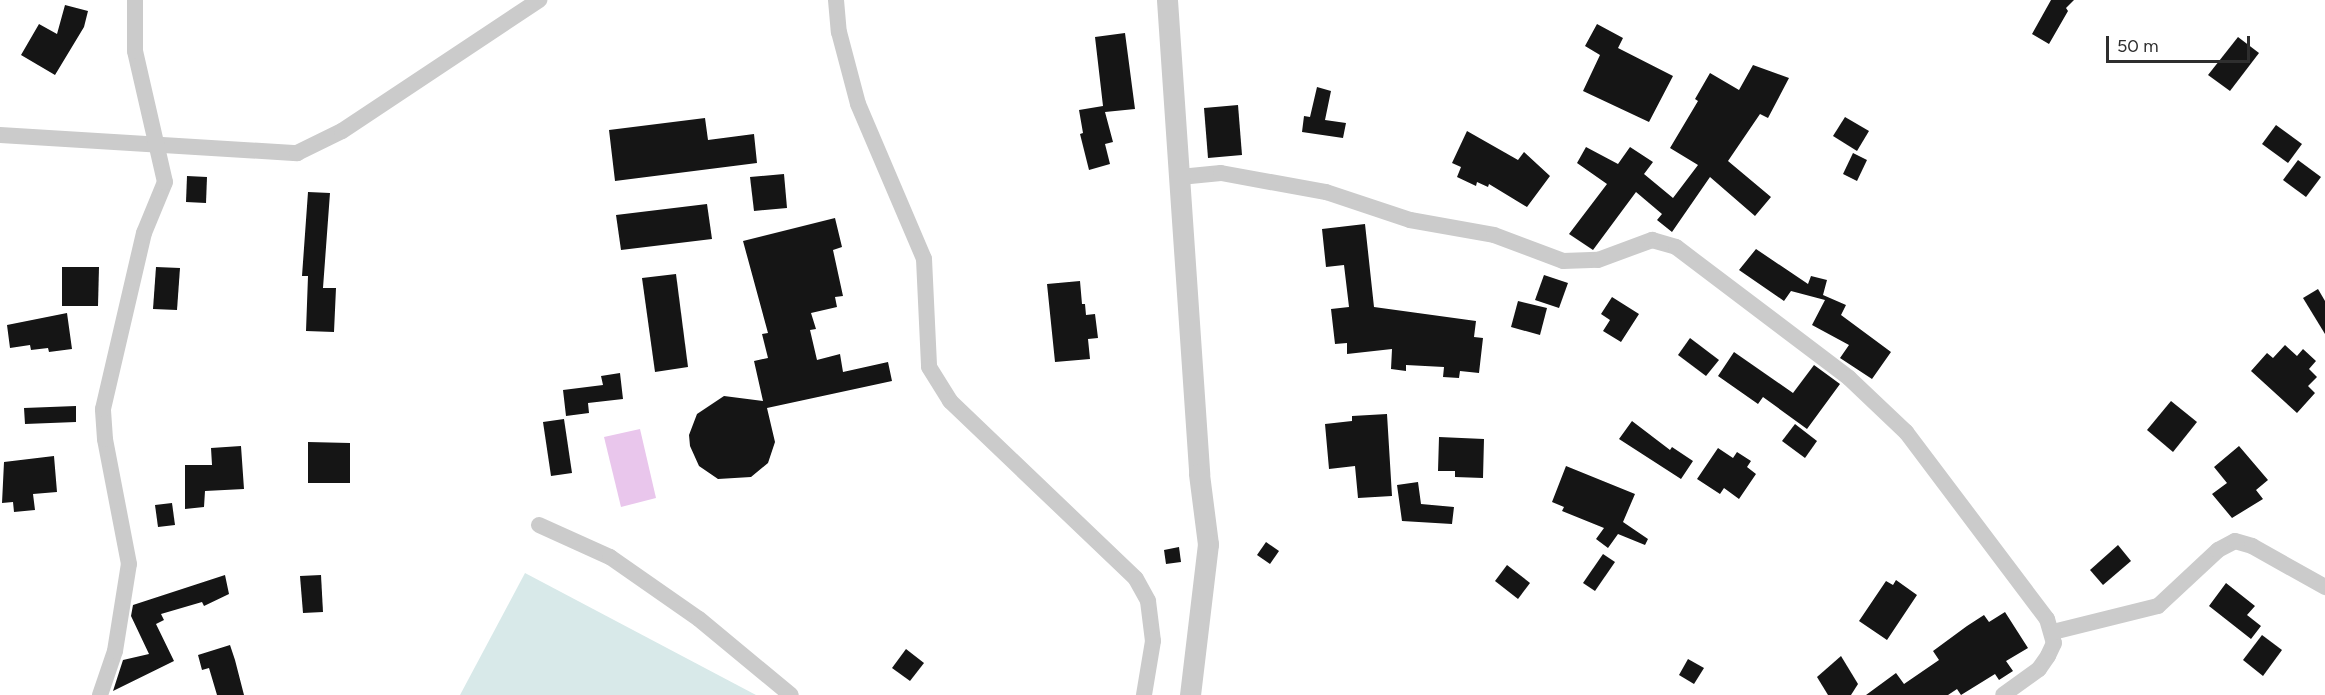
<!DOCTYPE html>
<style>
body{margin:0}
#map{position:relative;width:2325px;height:695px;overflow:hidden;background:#fff;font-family:Figtree,sans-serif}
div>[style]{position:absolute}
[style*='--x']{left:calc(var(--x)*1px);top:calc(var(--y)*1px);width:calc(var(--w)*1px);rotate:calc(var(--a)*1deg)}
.green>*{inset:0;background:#d8e9e9}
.water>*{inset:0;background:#e9c6ec}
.building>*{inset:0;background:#151515}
.minor>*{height:16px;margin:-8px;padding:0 8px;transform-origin:8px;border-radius:8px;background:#cbcbcb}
.tertiary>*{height:21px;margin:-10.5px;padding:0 10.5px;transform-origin:10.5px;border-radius:10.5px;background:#cbcbcb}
span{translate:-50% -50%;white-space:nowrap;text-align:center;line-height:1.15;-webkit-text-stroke:6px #fff;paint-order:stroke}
.scale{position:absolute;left:2106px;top:36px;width:144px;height:27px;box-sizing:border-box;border:3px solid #2e2e2e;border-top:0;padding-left:8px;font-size:18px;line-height:21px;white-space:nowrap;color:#2e2e2e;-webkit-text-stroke:4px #fff;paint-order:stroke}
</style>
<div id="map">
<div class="green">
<div style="clip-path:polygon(525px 573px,756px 695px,460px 695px)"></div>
</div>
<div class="water">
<div style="clip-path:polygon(640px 429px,656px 498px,621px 507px,604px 437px)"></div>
</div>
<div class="building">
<div style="clip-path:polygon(2051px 0,2074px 0,2066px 8px,2068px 11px,2049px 44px,2032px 34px)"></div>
<div style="clip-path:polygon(65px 5px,88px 11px,84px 27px,55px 75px,21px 55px,39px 24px,57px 34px)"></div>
<div style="clip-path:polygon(1597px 24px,1623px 38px,1618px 48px,1673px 76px,1649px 122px,1583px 91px,1600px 55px,1585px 46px)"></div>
<div style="clip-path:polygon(1125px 33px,1135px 109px,1105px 112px,1113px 142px,1105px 144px,1110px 164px,1089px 170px,1080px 134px,1083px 133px,1079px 110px,1103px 106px,1095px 37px)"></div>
<div style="clip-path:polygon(2238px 37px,2259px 53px,2230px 91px,2208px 75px)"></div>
<div style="clip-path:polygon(1753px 65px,1789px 78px,1768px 118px,1760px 114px,1728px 161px,1771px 197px,1755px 216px,1710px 177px,1672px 232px,1657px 220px,1662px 214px,1636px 192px,1593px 250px,1569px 234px,1607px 184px,1577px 163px,1586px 147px,1618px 164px,1630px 147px,1653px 162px,1644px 174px,1673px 198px,1698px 165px,1670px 148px,1698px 101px,1695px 99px,1710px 73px,1739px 90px)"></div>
<div style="clip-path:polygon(1317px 87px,1331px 91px,1325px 120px,1346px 123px,1343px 138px,1302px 132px,1304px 116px,1310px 117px)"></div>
<div style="clip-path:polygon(1238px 105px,1242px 155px,1208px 158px,1204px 108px)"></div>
<div style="clip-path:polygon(1845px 117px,1869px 131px,1857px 151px,1833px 136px)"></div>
<div style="clip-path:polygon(705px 118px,708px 140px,754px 134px,757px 163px,615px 181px,609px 130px)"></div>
<div style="clip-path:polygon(2276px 125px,2302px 144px,2288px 163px,2262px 144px)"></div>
<div style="clip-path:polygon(1467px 131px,1518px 160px,1524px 152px,1550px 176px,1527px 207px,1489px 184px,1488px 187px,1477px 182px,1476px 186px,1457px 177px,1461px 167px,1452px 163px)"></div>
<div style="clip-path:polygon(1853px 153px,1867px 160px,1857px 181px,1843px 174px)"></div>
<div style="clip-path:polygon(2298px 160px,2321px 177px,2306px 197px,2283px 180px)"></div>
<div style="clip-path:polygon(784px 174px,787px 208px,754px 211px,750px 177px)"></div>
<div style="clip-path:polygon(187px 176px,207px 177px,206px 203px,186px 202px)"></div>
<div style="clip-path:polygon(308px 192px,330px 193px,323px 288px,336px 288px,334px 332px,306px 331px,308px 276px,302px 276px)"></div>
<div style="clip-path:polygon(707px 204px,712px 239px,621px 250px,616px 215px)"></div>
<div style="clip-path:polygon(835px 218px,842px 247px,833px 250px,843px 296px,835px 297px,837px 307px,811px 313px,816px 329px,810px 330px,817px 360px,840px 354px,843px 372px,888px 362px,892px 381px,767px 408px,775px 442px,768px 463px,751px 477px,718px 479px,699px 466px,690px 446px,689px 435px,697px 414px,724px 396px,763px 401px,754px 361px,768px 358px,762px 334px,768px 333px,743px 241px)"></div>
<div style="clip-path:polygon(1365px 224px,1374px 307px,1476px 321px,1474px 337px,1483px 338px,1479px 373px,1460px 371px,1459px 378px,1443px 377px,1444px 367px,1406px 365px,1406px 371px,1391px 369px,1392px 349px,1347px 354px,1347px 343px,1335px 344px,1331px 309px,1349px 307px,1344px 265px,1326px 267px,1322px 229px)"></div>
<div style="clip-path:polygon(1756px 249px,1808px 284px,1811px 276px,1827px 280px,1823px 295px,1846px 305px,1841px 315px,1891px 352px,1872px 379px,1840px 358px,1849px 345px,1812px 325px,1825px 300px,1791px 291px,1784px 301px,1739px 270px)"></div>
<div style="clip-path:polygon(62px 267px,99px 267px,98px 306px,62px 306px)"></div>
<div style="clip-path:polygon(156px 267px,180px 268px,177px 310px,153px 309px)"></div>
<div style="clip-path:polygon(676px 274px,688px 367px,655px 372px,642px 278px)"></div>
<div style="clip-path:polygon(1544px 275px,1568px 283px,1559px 308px,1535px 300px)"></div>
<div style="clip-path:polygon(1080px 281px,1082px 304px,1085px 304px,1086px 315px,1095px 314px,1098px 338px,1088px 339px,1090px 359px,1055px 362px,1047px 284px)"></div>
<div style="clip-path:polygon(2318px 289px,2325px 301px,2325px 334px,2303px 298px)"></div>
<div style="clip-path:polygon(1612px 297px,1639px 314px,1621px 342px,1603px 331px,1610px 320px,1601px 314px)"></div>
<div style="clip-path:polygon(1518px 301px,1547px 308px,1540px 335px,1511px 327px)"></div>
<div style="clip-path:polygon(67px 313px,72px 349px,49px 352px,48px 348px,31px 350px,30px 345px,10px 348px,7px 325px)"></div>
<div style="clip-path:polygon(1690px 338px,1719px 360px,1706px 376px,1678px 355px)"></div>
<div style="clip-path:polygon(2285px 345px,2297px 356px,2303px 349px,2316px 361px,2309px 369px,2317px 377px,2308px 386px,2315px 393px,2297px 413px,2251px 371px,2267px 353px,2273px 358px)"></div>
<div style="clip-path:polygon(1734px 352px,1793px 393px,1814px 365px,1840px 384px,1807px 429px,1763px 397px,1758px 404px,1718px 376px)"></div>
<div style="clip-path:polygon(620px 373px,623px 399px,588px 403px,589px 413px,566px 416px,563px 390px,603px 385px,601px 376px)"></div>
<div style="clip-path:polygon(2171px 401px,2197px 422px,2173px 452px,2147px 430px)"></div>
<div style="clip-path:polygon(76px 406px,76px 422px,25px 424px,24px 408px)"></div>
<div style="clip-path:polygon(1387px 414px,1392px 496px,1358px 498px,1355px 466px,1329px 469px,1325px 424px,1352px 421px,1352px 416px)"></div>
<div style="clip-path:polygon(564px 419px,572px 473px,551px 476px,543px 422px)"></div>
<div style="clip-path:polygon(1632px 421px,1670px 450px,1672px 447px,1693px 461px,1681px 479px,1619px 439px)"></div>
<div style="clip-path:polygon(1795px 424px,1817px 441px,1805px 458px,1782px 441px)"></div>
<div style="clip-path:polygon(1439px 437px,1484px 439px,1483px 478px,1455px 477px,1455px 471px,1438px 471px)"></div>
<div style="clip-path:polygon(308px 442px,350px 443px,350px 483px,308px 483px)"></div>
<div style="clip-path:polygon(241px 446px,244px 489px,205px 491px,204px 507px,185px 509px,185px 465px,212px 465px,211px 448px)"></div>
<div style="clip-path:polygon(2239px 446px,2268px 480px,2256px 490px,2263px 499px,2232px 518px,2212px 494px,2227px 483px,2214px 467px)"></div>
<div style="clip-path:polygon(1718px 448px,1733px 458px,1737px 452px,1751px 461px,1747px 467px,1756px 474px,1739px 499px,1724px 488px,1720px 494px,1697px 479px)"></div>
<div style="clip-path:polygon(54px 456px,57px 492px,33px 494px,35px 510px,14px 512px,13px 502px,2px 503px,4px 462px)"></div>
<div style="clip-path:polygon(1566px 466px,1635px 494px,1623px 522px,1648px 539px,1645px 545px,1618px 534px,1608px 548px,1596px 539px,1604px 528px,1562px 511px,1564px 507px,1552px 502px)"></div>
<div style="clip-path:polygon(1418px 482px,1421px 504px,1454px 507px,1452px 524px,1402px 521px,1397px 485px)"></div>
<div style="clip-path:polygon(172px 503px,175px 525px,158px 527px,155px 505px)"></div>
<div style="clip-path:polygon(1266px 542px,1279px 551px,1270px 564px,1257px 555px)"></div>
<div style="clip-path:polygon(2118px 545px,2131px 561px,2103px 585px,2090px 570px)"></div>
<div style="clip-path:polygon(1179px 547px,1181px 562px,1166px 564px,1164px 550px)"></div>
<div style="clip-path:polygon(1603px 554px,1615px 562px,1595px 591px,1583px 583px)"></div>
<div style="clip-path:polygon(1507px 565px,1530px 583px,1518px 599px,1495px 581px)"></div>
<div style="clip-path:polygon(225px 575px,229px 594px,204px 606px,202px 602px,161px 614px,164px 620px,156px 624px,174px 661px,113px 691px,123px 660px,149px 654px,131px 616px,133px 605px)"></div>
<div style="clip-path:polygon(321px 575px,323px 612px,303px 613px,300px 576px)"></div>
<div style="clip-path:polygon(1896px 580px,1917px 595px,1887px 640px,1859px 621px,1886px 581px,1893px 585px)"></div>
<div style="clip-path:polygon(2226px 583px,2255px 606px,2247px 615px,2261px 626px,2251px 639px,2209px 606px)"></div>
<div style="clip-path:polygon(2005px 612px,2028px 648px,2006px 661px,2013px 671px,1999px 680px,1995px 674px,1961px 695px,1957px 689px,1948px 695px,1866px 695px,1896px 673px,1904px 684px,1939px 660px,1933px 651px,1967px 626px,1984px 615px,1989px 622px)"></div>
<div style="clip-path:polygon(2262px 635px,2282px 650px,2263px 676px,2243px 660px)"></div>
<div style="clip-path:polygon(230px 645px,235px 660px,244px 695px,217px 695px,209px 668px,202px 670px,198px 655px)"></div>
<div style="clip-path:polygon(906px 649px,924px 663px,910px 681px,892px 668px)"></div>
<div style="clip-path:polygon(1841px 656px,1858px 684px,1851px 695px,1828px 695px,1817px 677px)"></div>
<div style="clip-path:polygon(1688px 659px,1704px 668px,1694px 684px,1679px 675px)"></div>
</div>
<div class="minor">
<div style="--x:836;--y:0;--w:32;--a:85"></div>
<div style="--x:839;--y:32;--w:74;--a:75.2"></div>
<div style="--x:858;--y:104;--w:168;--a:66.9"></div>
<div style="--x:924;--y:259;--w:108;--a:87.3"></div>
<div style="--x:929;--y:367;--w:40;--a:58"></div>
<div style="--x:950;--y:401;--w:257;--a:43.7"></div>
<div style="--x:1136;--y:579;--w:25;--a:61"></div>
<div style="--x:1148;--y:601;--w:40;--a:82.9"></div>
<div style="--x:1153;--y:641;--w:55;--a:99.5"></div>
<div style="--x:0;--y:135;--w:298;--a:3.5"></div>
<div style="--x:297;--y:153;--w:50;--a:-26.1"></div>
<div style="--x:342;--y:131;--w:237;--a:-33.6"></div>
<div style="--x:1180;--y:177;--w:41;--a:-5.6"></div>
<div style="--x:1221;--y:173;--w:107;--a:10.3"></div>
<div style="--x:1326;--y:192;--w:89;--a:18.4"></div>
<div style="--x:1410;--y:220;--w:85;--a:10.1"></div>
<div style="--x:1494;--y:235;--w:74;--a:20.6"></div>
<div style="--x:1563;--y:261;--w:35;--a:-2"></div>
<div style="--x:1598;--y:260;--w:58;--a:-20.3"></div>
<div style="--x:1652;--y:240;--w:25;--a:16"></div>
<div style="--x:1676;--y:247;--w:217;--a:37.1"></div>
<div style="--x:1849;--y:378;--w:79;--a:43.5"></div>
<div style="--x:1906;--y:432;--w:234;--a:53"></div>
<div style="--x:2047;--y:619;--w:25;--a:74"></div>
<div style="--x:2054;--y:643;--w:14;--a:115"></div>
<div style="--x:2048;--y:656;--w:16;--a:125"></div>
<div style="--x:2039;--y:669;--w:44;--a:144.2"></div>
<div style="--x:539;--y:525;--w:78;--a:24.3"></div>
<div style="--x:610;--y:557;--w:108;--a:34.9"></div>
<div style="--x:699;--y:619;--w:119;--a:39.6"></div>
<div style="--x:2053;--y:632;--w:108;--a:-13.9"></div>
<div style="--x:2158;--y:606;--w:82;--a:-43"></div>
<div style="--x:2218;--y:550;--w:19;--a:-28"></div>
<div style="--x:2235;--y:541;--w:18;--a:16"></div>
<div style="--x:2252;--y:546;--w:84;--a:29.3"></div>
<div style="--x:100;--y:695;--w:46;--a:-71.2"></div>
<div style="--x:115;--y:651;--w:88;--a:-80.9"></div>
<div style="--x:129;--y:564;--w:127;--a:-100.9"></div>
<div style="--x:105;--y:439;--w:30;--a:-94"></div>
<div style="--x:103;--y:409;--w:181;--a:-76.9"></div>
<div style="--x:144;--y:233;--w:55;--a:-67.6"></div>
<div style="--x:165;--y:182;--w:134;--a:-102.9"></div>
<div style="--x:135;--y:51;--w:51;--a:-90"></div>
</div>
<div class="tertiary">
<div style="--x:1167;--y:0;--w:475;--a:86.1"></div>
<div style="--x:1199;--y:474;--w:71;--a:82.7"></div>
<div style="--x:1208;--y:544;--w:152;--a:96.8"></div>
</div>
<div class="scale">50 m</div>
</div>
